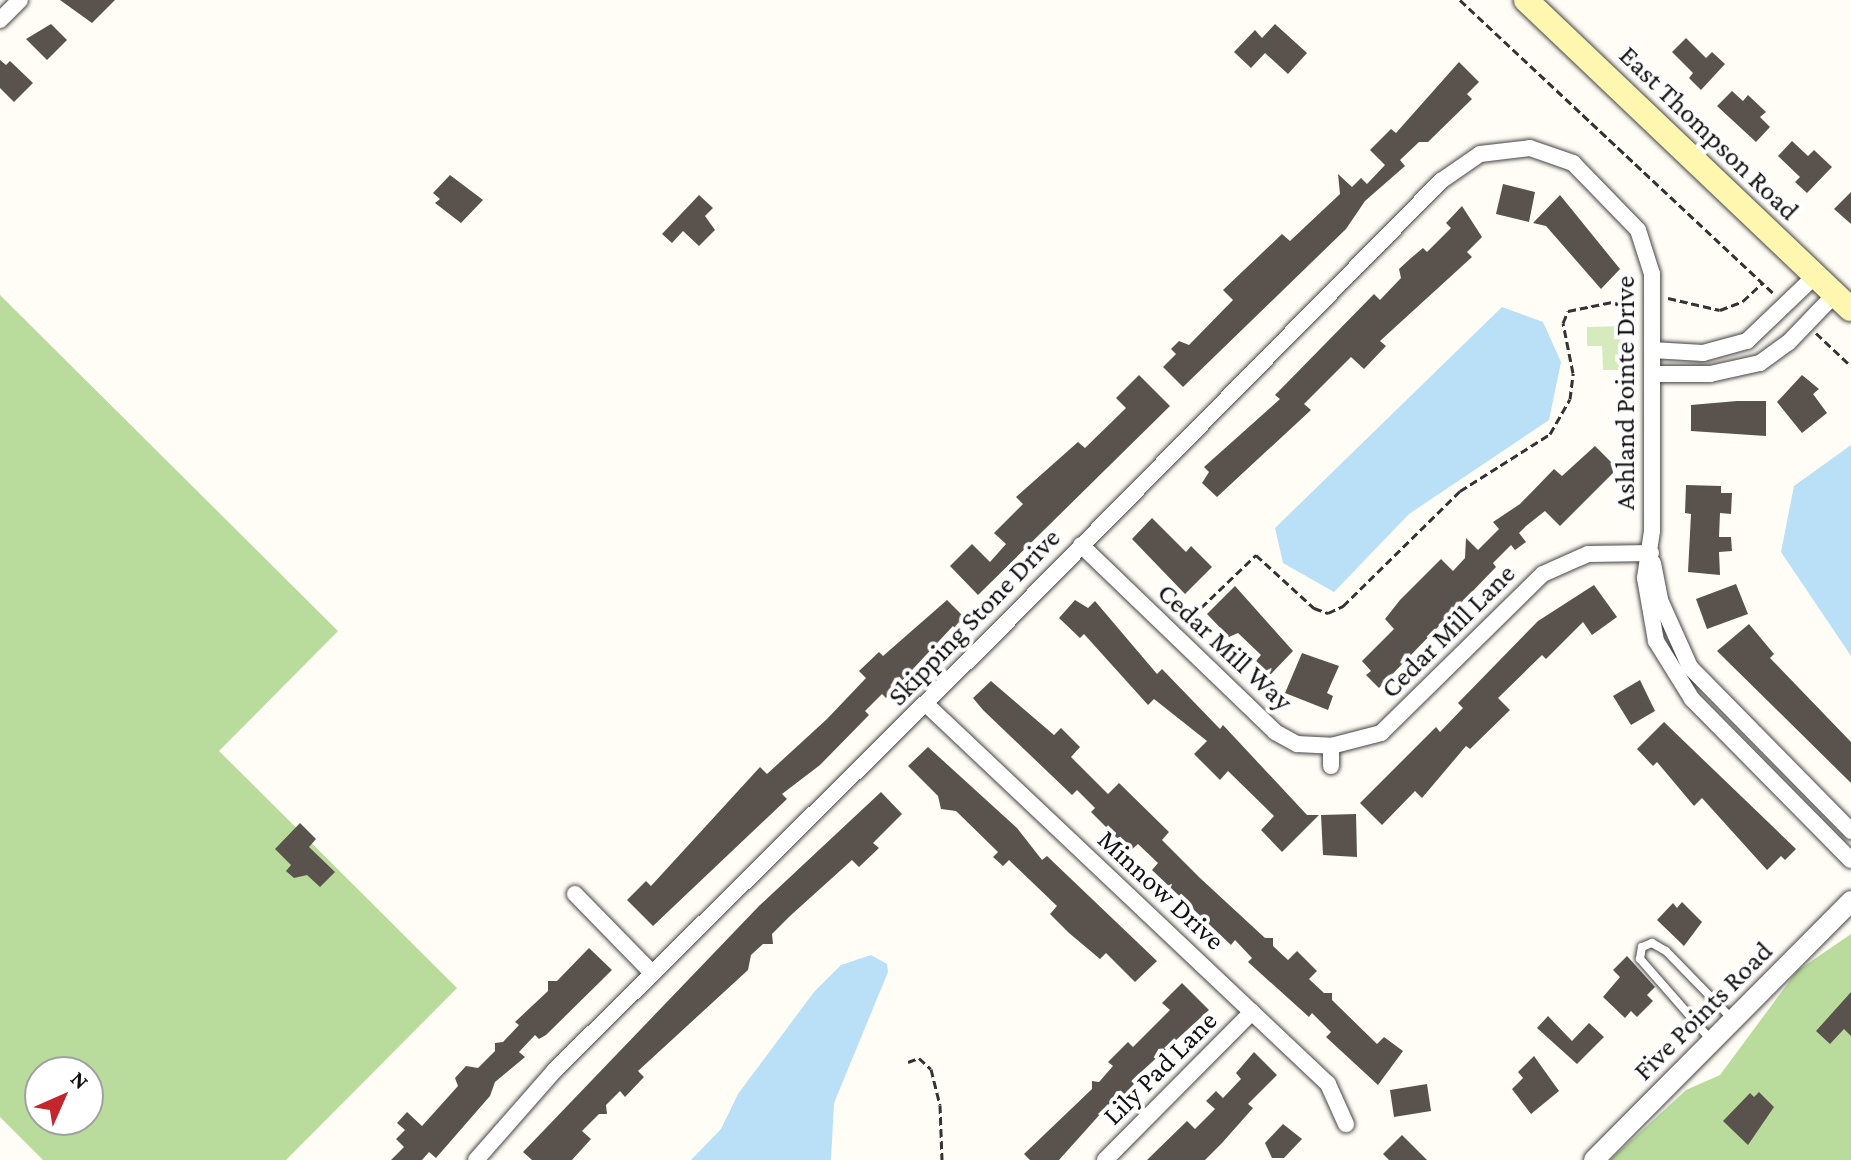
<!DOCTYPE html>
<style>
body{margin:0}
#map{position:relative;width:1851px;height:1160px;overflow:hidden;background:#fffdf5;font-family:"Crimson Pro",serif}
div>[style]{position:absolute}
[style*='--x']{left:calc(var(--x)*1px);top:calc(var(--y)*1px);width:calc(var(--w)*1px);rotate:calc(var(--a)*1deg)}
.green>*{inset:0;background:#d5ebbd}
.forest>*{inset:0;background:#b9dc9c}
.water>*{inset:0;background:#b9e0f7}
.building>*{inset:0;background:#5a524d}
.path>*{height:3px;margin-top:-1.5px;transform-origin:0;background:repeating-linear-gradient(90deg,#333 0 8px,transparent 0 12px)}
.roads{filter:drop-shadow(0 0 2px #444) drop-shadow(0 0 2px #444)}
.service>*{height:8px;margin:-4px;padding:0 4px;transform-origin:4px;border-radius:4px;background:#fff}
.minor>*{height:16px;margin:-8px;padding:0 8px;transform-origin:8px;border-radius:8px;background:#fff}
.tertiary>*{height:20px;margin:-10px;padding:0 10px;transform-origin:10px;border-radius:10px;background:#fff}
.secondary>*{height:24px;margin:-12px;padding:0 12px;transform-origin:12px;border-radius:12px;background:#fff6b0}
span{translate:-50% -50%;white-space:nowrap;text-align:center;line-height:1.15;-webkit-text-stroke:8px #fff;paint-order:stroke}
.street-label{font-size:28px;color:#111}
.north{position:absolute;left:24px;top:1056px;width:80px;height:80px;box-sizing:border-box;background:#fff;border:2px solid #a0a0a0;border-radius:50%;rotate:45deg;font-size:22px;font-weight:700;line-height:32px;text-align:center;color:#111}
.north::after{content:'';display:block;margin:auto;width:28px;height:36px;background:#c4262e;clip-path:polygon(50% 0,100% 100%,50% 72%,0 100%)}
</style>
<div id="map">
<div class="green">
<div style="clip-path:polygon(1623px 326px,1624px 370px,1603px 370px,1602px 346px,1587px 346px,1587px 327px)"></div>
</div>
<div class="forest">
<div style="clip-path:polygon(evenodd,0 295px,338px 631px,219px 751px,457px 988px,286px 1160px,43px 1160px,0 1117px,0 295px,40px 1072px,88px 1072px,88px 1120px,40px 1120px,40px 1072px)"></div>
<div style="clip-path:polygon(1851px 934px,1851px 1160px,1610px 1160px,1686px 1090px,1720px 1075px,1797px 971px)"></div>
</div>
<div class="water">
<div style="clip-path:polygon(1502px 307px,1543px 322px,1561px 362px,1549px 420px,1409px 514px,1334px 592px,1283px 563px,1275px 528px)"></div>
<div style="clip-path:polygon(1851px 445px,1851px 656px,1781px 552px,1794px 486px)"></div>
<div style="clip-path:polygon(871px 955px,887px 964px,888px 972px,834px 1103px,831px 1160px,691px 1160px,721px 1129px,738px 1094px,814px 992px,841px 965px)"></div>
</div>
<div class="building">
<div style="clip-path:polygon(60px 0,115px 0,92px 23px)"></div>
<div style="clip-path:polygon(51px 24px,67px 40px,47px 60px,26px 39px)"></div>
<div style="clip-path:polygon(1275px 24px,1307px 53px,1288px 74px,1265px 53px,1251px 68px,1234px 52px,1255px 30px,1262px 38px)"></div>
<div style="clip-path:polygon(1686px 38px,1706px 58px,1712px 52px,1725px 64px,1701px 90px,1689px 78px,1693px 73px,1672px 52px)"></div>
<div style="clip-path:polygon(0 60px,6px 65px,10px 61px,33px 83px,14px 102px,0 88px)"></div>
<div style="clip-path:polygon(1459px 62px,1479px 82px,1467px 94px,1472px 99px,1428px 142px,1419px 142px,1400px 160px,1405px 166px,1365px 201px,1346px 229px,1183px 387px,1163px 367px,1176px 354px,1171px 349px,1179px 341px,1189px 345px,1233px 300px,1223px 290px,1282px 234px,1290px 241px,1340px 194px,1338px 174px,1352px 187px,1361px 178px,1367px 184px,1385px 165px,1370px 150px,1391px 129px,1396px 133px)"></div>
<div style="clip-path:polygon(1732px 91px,1743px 101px,1748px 95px,1766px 112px,1760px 117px,1770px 127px,1756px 142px,1717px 106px)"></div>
<div style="clip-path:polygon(1792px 141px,1808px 156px,1814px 150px,1832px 167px,1807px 193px,1795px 182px,1800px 177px,1778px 156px)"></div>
<div style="clip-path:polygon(450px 175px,483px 200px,461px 223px,435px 203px,440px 199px,433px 193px)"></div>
<div style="clip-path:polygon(1503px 184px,1535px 192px,1529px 222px,1496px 214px)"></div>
<div style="clip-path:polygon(1851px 192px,1851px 224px,1834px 209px)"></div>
<div style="clip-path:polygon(699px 195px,713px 208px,705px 216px,715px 230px,699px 246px,683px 231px,672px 243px,662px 234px)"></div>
<div style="clip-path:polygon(1560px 195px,1620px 269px,1601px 289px,1546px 226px,1533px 223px)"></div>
<div style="clip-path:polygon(1462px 206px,1482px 237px,1467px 252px,1472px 257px,1380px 341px,1386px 346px,1364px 369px,1351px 357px,1304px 404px,1311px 410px,1217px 497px,1202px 483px,1209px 472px,1204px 467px,1280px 399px,1275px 395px,1374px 294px,1380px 300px,1401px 278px,1399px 269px,1411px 258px,1423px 248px,1427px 252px,1451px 228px,1446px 223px)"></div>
<div style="clip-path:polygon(1139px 375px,1170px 406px,978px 595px,950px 566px,972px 544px,990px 562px,1006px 544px,994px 533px,1023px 504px,1016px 497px,1078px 442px,1085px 448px,1126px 408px,1116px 398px)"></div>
<div style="clip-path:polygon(1802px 375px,1819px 389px,1813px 394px,1827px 413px,1802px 433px,1777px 402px)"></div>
<div style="clip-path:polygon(1737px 401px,1766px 401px,1766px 436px,1691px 431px,1691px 405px)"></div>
<div style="clip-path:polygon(1595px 446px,1614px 465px,1613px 473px,1560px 526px,1545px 511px,1526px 526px,1519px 533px,1526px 542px,1515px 550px,1511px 545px,1493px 563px,1496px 567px,1379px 688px,1366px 675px,1371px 671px,1362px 661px,1394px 629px,1385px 619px,1400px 600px,1441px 559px,1453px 571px,1465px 558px,1466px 538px,1478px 550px,1499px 529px,1493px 522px,1520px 504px,1554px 469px,1562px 476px)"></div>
<div style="clip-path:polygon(1686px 485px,1721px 486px,1721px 493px,1732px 493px,1731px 514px,1720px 513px,1719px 537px,1731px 537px,1732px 551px,1719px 552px,1720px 575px,1688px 572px,1691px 514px,1685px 513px)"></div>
<div style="clip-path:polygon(1152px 518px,1186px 552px,1191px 546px,1212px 567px,1185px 594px,1132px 539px)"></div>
<div style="clip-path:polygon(1736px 584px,1748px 614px,1707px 629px,1696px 599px)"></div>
<div style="clip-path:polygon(1594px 585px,1617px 617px,1592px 635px,1583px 622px,1546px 659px,1542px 655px,1498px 698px,1510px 710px,1470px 749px,1466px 746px,1422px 798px,1415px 791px,1382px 825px,1360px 803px,1436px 727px,1440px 732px,1463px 708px,1458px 703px,1538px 621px)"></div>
<div style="clip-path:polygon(1235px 586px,1293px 651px,1269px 676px,1255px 662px,1261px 655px,1238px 633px,1229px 637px,1207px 614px)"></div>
<div style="clip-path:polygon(947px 600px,967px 620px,957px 630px,953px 626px,886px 698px,882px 694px,865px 711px,869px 715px,820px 765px,782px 794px,787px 799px,653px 926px,627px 900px,646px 881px,651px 886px,760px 767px,767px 774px,827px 719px,866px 678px,859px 671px,879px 652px,883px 656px)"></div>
<div style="clip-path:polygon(1075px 600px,1088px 608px,1095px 601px,1157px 674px,1162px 669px,1220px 729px,1223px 725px,1307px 815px,1319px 815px,1282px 852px,1261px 830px,1274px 816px,1228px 771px,1220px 780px,1194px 754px,1207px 741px,1154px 699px,1148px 705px,1084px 634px,1080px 638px,1059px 618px)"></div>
<div style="clip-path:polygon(1749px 624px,1774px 654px,1770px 658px,1851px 742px,1851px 783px,1717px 651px)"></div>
<div style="clip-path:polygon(1302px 653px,1339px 666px,1327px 693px,1333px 696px,1328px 710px,1285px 693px)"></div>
<div style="clip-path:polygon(1640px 680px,1655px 711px,1631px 725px,1613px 696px)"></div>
<div style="clip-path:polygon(991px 681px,1054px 735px,1061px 728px,1080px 747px,1071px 757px,1108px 794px,1119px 783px,1169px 832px,1162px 840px,1200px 878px,1265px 938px,1273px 938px,1273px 946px,1288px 960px,1297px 951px,1317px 971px,1309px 979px,1324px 993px,1332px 993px,1332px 1000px,1377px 1044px,1384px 1037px,1403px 1051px,1378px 1085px,1326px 1037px,1331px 1032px,1312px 1013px,1309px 1017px,1248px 962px,1252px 958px,1235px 940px,1231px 945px,1152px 870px,1158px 863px,1138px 844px,1130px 851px,1091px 812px,1095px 808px,1077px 790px,1072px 795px,983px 710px,973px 698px)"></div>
<div style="clip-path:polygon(1664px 722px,1796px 849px,1785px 860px,1781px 856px,1767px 870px,1702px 798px,1694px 806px,1657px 762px,1653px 766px,1637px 749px)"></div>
<div style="clip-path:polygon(928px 747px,1017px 828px,1042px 860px,1047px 856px,1157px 961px,1135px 982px,1106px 953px,1100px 959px,1069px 933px,1050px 914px,1057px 906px,1009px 860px,1003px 866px,993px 857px,998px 852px,956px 811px,941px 809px,938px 796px,908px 766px)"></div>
<div style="clip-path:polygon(881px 792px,902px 814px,873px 843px,879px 848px,859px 867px,852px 860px,790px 916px,772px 934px,773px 944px,763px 944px,751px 955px,748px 970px,638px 1071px,644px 1077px,625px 1097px,620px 1091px,606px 1105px,607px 1114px,599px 1114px,582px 1131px,591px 1139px,572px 1160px,532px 1160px,523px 1152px,759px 906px)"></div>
<div style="clip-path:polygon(1356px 814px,1357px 857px,1323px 855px,1321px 815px)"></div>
<div style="clip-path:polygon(300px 823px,316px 839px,309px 847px,335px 872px,320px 887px,307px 875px,294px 878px,286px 871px,291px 865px,275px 849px)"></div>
<div style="clip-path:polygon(1682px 902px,1702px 922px,1684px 946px,1657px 920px,1673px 903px,1677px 908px)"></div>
<div style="clip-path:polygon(589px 948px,612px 970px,546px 1035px,539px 1039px,535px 1035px,519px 1052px,525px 1057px,495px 1082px,490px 1096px,436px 1158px,429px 1152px,422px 1160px,391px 1160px,404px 1147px,396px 1139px,405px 1130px,397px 1123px,407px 1112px,422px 1126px,458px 1086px,455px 1078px,466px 1066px,478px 1068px,495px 1051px,495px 1043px,503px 1042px,519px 1025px,515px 1022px,548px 991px,548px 981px,557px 981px)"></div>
<div style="clip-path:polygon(1627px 956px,1655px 987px,1647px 995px,1653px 1001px,1637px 1017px,1631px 1011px,1625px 1018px,1603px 997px,1620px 977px,1613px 970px)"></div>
<div style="clip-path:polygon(1182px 983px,1209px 1010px,1140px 1073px,1143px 1077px,1114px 1105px,1111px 1102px,1059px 1160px,1030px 1160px,1024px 1154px,1092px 1089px,1092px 1081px,1099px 1082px,1113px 1066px,1108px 1062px,1128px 1042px,1133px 1047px,1170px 1010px,1162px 1003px)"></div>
<div style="clip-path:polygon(1851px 992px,1851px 1036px,1844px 1029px,1830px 1044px,1816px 1031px)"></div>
<div style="clip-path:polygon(1548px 1016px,1572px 1041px,1589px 1023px,1604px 1037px,1577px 1064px,1537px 1028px)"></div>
<div style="clip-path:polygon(1254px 1052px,1277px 1075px,1248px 1104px,1253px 1108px,1222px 1143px,1205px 1160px,1147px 1160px,1187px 1121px,1195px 1129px,1215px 1109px,1206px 1101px,1216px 1091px,1223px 1098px,1241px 1079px,1236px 1073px)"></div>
<div style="clip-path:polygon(1534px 1056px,1559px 1091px,1531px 1114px,1512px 1089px,1523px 1078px,1518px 1072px)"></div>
<div style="clip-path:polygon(1427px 1084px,1431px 1111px,1394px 1117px,1390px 1090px)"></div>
<div style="clip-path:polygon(1759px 1092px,1774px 1107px,1748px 1145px,1723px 1121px,1750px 1093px,1754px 1097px)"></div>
<div style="clip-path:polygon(1283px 1124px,1302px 1139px,1284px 1158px,1272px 1158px,1265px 1143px)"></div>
<div style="clip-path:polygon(1402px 1135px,1427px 1160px,1389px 1160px,1383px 1154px)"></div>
</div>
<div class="path">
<div style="--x:1460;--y:0;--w:432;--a:43.1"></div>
<div style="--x:1668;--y:298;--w:53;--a:13"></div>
<div style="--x:1720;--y:310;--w:25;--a:-21"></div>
<div style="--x:1743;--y:301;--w:26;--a:-43"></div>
<div style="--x:1816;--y:333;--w:48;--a:43.3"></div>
<div style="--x:1184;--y:624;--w:100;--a:-43.8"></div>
<div style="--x:1256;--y:555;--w:79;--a:42.4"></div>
<div style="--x:1314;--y:608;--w:15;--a:20"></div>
<div style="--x:1328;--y:613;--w:17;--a:-25"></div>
<div style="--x:1343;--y:606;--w:164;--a:-44.5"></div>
<div style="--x:1460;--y:491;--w:107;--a:-32.3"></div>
<div style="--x:1550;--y:434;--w:40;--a:-60.3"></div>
<div style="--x:1570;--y:399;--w:26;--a:-83"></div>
<div style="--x:1573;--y:373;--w:51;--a:-101.3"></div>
<div style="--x:1563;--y:323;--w:13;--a:-67"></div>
<div style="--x:1568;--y:311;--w:70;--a:-11.5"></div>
<div style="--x:908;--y:1062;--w:12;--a:-20"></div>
<div style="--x:919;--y:1058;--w:16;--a:43"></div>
<div style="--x:931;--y:1069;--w:37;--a:76"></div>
<div style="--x:940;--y:1105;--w:55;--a:87.9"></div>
</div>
<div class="roads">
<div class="service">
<div style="--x:1711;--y:1040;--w:108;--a:-131.2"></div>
<div style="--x:1640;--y:959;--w:12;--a:-81"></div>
<div style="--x:1642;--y:947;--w:11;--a:-22"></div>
<div style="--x:1652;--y:943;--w:16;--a:30"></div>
<div style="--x:1666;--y:951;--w:96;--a:45.8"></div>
</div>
<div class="minor">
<div style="--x:0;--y:20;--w:28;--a:-45"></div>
<div style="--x:1652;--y:350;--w:51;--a:3.4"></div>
<div style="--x:1703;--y:353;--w:46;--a:-15.3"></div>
<div style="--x:1747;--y:341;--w:94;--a:-43.7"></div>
<div style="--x:1652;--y:374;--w:58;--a:0"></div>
<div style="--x:1710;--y:374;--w:51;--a:-12.4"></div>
<div style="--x:1760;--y:363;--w:34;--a:-36"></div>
<div style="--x:1788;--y:343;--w:68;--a:-46.2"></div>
<div style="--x:1081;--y:545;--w:269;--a:43.9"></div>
<div style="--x:1275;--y:732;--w:25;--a:29"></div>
<div style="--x:1297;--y:744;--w:34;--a:3"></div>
<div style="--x:1331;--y:746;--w:52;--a:-14.6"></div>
<div style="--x:1381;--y:733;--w:227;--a:-44.5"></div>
<div style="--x:1543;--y:574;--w:49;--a:-24"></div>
<div style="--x:1588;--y:554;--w:63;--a:-0.9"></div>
<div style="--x:1653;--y:563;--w:38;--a:79"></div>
<div style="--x:1660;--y:600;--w:73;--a:65.9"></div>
<div style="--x:1690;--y:667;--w:230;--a:45.5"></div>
<div style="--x:926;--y:704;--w:553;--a:43.39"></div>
<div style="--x:1328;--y:1084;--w:44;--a:65.8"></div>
<div style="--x:1331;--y:766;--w:20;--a:-90"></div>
<div style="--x:575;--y:894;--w:110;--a:45.7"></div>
<div style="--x:476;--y:1160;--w:120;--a:-48.7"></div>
<div style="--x:555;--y:1070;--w:612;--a:-44.74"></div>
<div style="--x:990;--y:639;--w:643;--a:-45.44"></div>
<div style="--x:1441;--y:181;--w:47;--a:-34.7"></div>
<div style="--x:1480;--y:154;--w:50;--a:-6.8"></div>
<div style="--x:1530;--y:148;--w:46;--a:19.2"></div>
<div style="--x:1573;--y:163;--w:93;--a:45.9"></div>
<div style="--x:1638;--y:230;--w:46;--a:72.3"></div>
<div style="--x:1652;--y:274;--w:257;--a:90"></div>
<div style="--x:1652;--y:531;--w:48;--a:98.5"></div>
<div style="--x:1645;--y:578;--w:64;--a:80.1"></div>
<div style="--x:1656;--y:641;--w:68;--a:58.2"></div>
<div style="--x:1692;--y:699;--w:226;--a:45.4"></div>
<div style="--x:1105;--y:1160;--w:209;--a:-45.2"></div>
</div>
<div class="tertiary">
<div style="--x:1594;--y:1160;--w:365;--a:-45.2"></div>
</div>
<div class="secondary">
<div style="--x:1526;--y:0;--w:448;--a:43.6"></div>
</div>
</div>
<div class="street-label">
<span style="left:1709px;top:133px;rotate:44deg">East Thompson Road</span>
<span style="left:1625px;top:393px;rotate:-90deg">Ashland Pointe Drive</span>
<span style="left:974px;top:617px;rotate:-46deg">Skipping Stone Drive</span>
<span style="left:1448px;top:631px;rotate:-45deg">Cedar Mill Lane</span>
<span style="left:1225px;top:647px;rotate:43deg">Cedar Mill Way</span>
<span style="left:1161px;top:890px;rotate:43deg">Minnow Drive</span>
<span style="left:1703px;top:1011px;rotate:-45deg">Five Points Road</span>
<span style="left:1160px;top:1068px;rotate:-45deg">Lily Pad Lane</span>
</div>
<div class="north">N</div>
</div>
